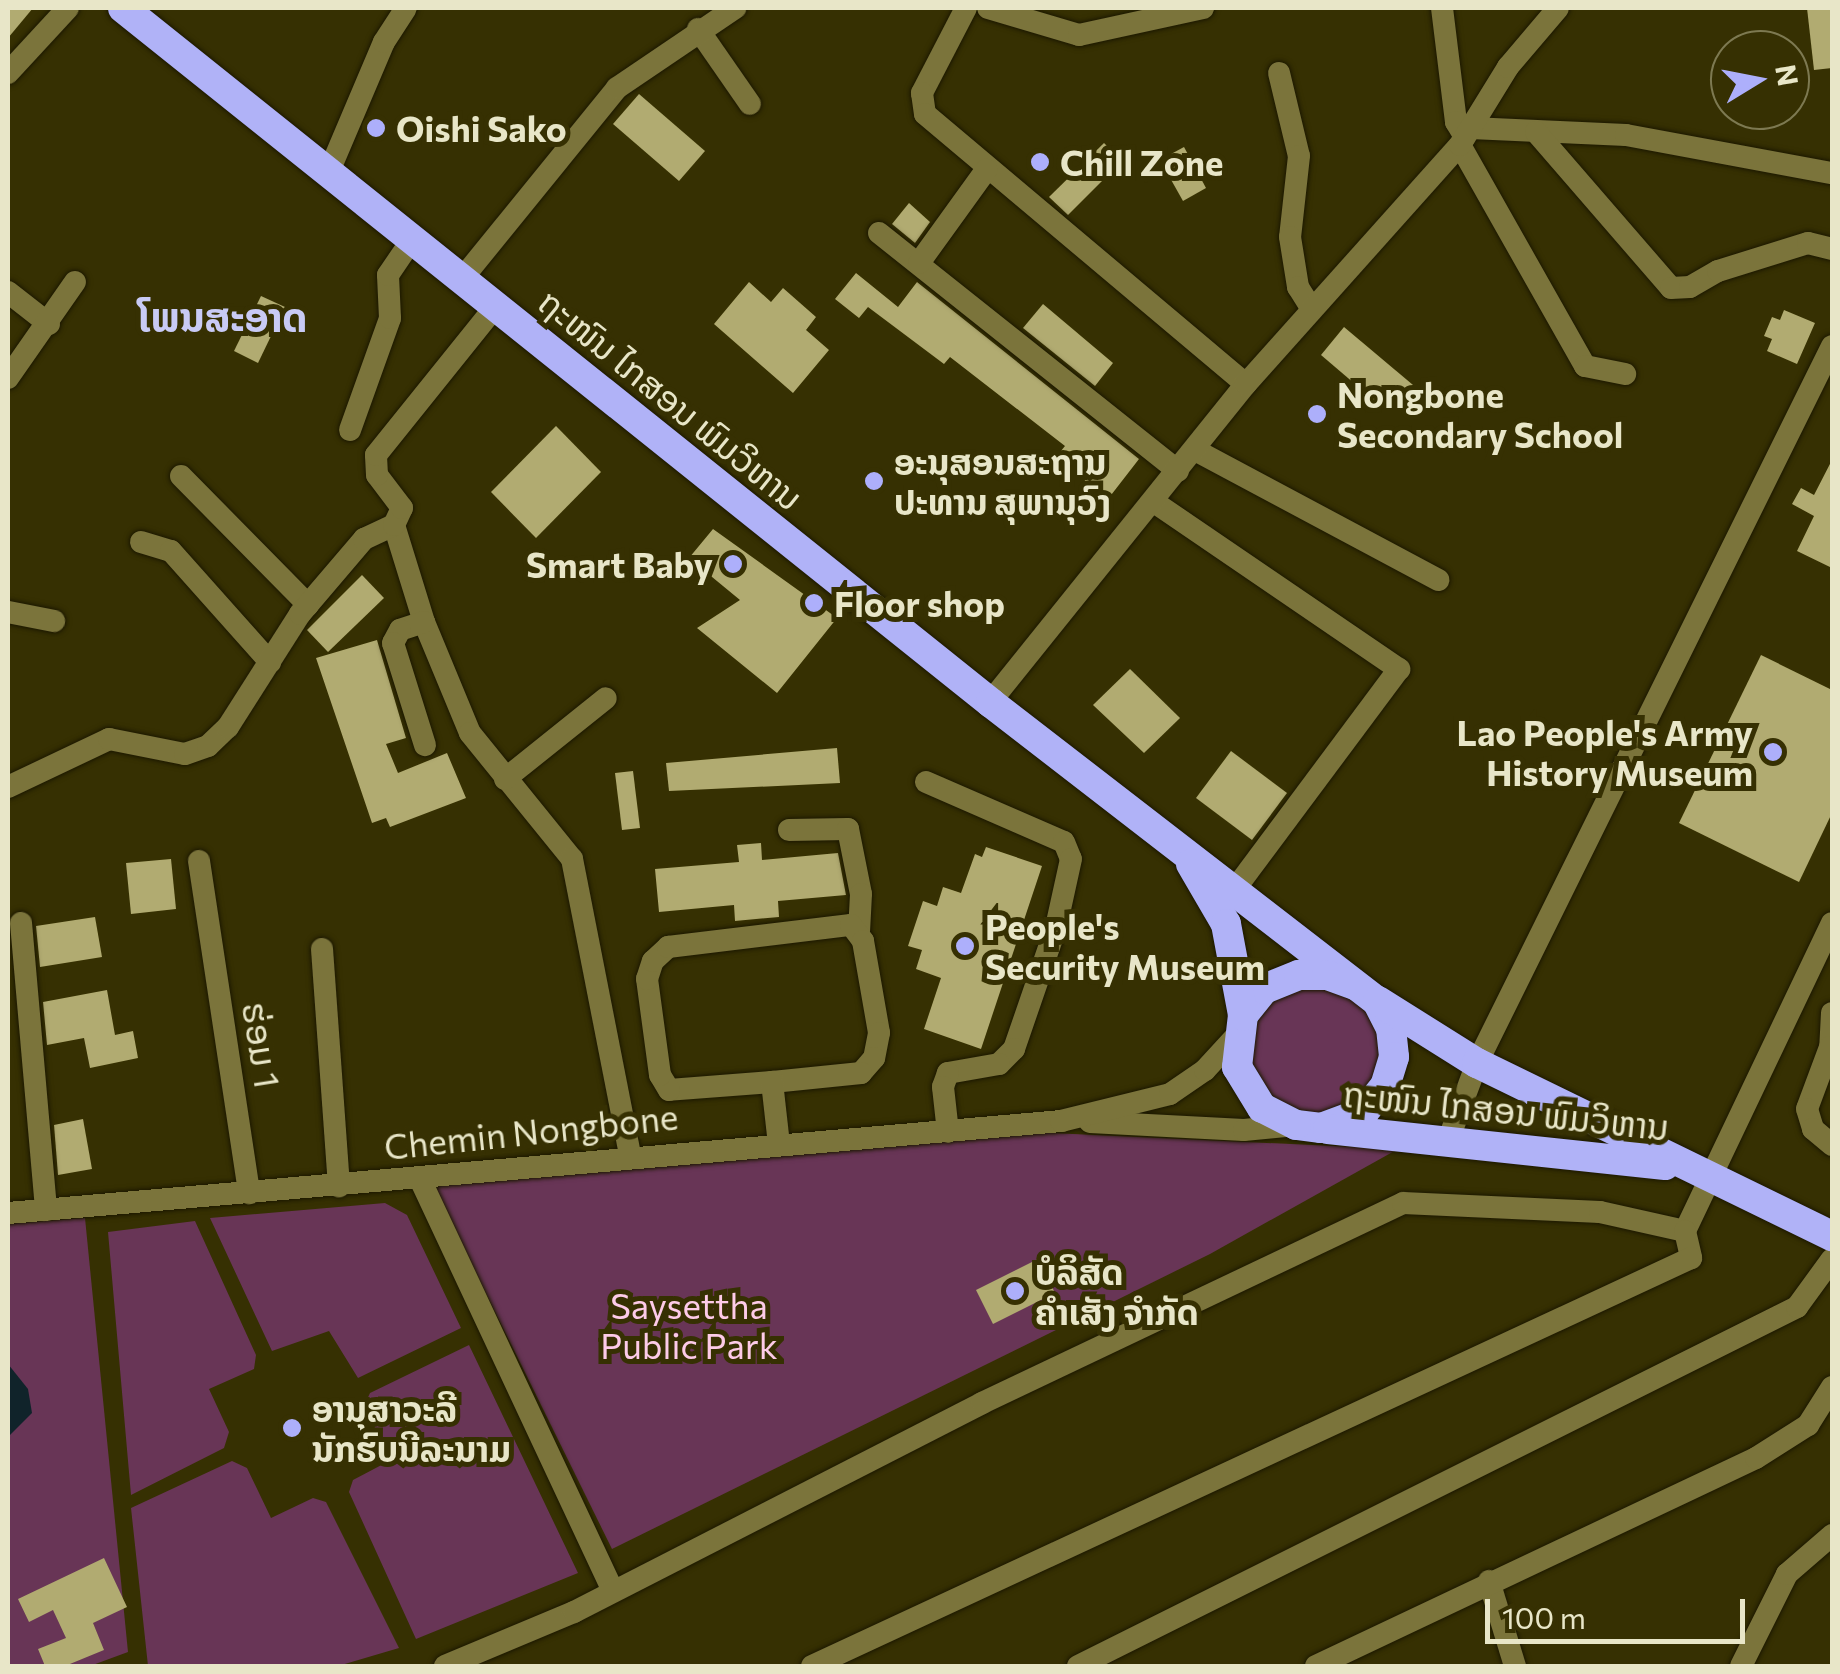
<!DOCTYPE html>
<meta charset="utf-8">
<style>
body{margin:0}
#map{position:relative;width:1840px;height:1674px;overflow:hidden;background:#363002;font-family:Commissioner,"Noto Sans Lao",sans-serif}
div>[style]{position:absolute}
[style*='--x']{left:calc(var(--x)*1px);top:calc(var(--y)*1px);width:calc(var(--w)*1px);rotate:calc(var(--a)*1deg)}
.green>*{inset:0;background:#683556}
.water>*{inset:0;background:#10232a}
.building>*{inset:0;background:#b1ab71}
.roads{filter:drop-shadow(0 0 2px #1c1800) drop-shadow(0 0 2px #1c1800)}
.minor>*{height:22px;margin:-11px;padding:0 11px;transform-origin:11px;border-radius:11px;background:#7b743b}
.highway>*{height:30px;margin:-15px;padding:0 15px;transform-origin:15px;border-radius:15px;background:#b0b2f7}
.dots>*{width:28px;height:28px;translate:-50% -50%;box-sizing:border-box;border:5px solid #363002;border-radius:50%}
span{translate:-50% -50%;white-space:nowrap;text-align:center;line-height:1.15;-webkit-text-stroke:10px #363002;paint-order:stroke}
.poi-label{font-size:35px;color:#e8e6c8;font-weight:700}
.left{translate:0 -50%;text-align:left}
.right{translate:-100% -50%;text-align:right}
.street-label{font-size:35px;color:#e8e6c8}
.park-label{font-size:35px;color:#fdcbe8}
.quarter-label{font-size:40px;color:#c8caf5;font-weight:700}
.frame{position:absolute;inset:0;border:10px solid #e8e6c8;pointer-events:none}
.north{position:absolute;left:1710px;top:30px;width:100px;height:100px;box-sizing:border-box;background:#363002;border:2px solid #7d7951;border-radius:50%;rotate:80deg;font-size:28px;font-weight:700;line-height:40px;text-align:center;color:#e8e6c8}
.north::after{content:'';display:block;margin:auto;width:35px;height:45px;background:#adaffb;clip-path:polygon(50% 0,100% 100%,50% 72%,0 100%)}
.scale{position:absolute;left:1485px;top:1599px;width:260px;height:45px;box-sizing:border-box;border:5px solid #e8e6c8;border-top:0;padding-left:12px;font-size:30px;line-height:35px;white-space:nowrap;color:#e8e6c8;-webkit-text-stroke:8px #363002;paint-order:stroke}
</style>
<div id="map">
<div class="green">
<div style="clip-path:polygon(1300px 980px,1373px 1004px,1389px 1055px,1360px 1110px,1294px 1119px,1243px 1069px,1246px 1017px)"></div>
<div style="clip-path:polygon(1030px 1132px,1398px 1149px,1210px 1254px,612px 1549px,433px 1186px)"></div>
<div style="clip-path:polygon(385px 1203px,407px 1215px,461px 1328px,358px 1378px,329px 1331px,272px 1351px,210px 1218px)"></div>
<div style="clip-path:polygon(85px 1218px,128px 1652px,90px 1666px,8px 1666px,8px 1224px)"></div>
<div style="clip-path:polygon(195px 1221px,256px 1355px,254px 1369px,209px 1389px,229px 1432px,224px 1448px,131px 1495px,108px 1232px)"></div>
<div style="clip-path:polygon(469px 1345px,578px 1573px,416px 1639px,349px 1492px,353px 1480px,391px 1460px,364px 1406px,370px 1393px)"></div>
<div style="clip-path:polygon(232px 1461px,247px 1468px,271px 1518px,313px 1498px,326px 1502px,399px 1648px,338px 1666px,148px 1666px,131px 1508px)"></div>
</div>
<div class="water">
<div style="clip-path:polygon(8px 1364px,28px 1389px,32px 1413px,8px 1437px)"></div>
</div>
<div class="building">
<div style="clip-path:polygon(8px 8px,33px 8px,8px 38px)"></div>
<div style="clip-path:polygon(1807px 8px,1832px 8px,1832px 68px,1814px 70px)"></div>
<div style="clip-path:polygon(639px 94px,705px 151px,679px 181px,613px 124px)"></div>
<div style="clip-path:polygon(1104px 143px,1122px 161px,1068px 215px,1049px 197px)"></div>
<div style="clip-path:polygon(1184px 147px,1206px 188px,1183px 201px,1160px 160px)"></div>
<div style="clip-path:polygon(909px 203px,930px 222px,915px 243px,892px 224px)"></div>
<div style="clip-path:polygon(856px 273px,898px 307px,917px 282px,1139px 459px,1108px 499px,1056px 457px,1065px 446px,950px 357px,944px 364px,868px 307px,859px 318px,835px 299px)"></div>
<div style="clip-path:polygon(749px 282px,771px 302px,783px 288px,816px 317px,806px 330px,829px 350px,793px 393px,714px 324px)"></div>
<div style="clip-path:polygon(261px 296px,285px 307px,258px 363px,234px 351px)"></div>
<div style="clip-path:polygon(1043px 304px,1113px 363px,1095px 386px,1023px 328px)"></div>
<div style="clip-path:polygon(1784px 310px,1815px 323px,1797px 364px,1767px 351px,1772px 339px,1764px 336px,1772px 317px,1780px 320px)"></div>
<div style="clip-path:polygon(1344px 327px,1413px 385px,1389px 413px,1321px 355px)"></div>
<div style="clip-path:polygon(556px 426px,601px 472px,536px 538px,491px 492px)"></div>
<div style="clip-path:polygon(1832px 460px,1832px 568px,1797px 551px,1814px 516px,1792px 504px,1801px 488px,1814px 495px)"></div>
<div style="clip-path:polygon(713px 529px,837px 618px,777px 693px,697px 628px,740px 600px,689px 558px)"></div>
<div style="clip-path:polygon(362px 575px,384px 598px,328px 652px,307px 630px)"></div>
<div style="clip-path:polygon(377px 640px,406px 738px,386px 744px,398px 773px,447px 753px,466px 798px,390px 827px,386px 818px,372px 823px,316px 658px)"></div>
<div style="clip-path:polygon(1761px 655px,1832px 690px,1832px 813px,1799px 882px,1679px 823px)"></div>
<div style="clip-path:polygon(1130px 669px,1180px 718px,1144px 753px,1093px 705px)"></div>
<div style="clip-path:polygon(837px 748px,840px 783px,669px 791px,666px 763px)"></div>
<div style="clip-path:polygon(1231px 751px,1287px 793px,1252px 840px,1196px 798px)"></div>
<div style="clip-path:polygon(633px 771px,640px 828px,622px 830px,615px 773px)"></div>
<div style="clip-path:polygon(761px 843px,762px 860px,838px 853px,846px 895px,778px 901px,779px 917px,735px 921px,734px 905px,659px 912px,655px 869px,739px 862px,737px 845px)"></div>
<div style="clip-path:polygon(986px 847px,1042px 866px,981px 1049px,924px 1029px,941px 978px,916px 969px,922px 950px,908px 946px,923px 901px,937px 906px,943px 887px,961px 893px,975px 854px,982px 857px)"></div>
<div style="clip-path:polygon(171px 859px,176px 909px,131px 914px,126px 863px)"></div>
<div style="clip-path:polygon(95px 917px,102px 957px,40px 967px,36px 926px)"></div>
<div style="clip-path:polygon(107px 990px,115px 1035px,133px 1031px,138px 1058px,90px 1068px,84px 1038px,47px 1045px,43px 1002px)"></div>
<div style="clip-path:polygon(83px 1119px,92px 1169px,58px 1175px,54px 1125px)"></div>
<div style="clip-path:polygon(1038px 1259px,1055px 1293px,993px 1324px,976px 1290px)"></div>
<div style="clip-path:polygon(104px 1558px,127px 1607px,93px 1623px,104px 1650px,65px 1666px,45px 1666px,38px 1649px,66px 1638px,53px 1610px,29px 1622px,18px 1599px)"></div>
</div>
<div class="roads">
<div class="minor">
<div style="--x:966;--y:8;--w:96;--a:117.4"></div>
<div style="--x:922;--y:93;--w:21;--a:82"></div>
<div style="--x:925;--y:114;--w:419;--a:40.1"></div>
<div style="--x:988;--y:8;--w:95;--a:16.5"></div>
<div style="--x:1079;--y:35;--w:127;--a:-12.3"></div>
<div style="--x:1442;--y:8;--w:115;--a:83"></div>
<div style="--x:1456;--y:122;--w:17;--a:59"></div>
<div style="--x:698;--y:29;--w:91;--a:55.3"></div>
<div style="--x:8;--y:73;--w:88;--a:-47.3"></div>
<div style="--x:1279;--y:73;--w:85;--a:76.5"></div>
<div style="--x:1299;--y:156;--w:81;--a:96.3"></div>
<div style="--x:1290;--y:237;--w:51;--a:80.9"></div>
<div style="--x:1298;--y:287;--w:25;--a:58"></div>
<div style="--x:1471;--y:128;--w:155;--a:2.6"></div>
<div style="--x:1626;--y:135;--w:209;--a:10.5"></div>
<div style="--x:1536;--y:132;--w:206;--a:49.1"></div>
<div style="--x:1671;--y:288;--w:19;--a:-3"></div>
<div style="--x:1690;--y:287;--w:32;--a:-30"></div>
<div style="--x:1718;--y:271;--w:94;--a:-17.3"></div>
<div style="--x:1808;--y:243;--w:25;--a:14"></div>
<div style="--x:1460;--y:145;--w:254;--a:60.5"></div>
<div style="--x:1585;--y:366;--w:41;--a:11.3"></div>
<div style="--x:333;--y:162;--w:130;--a:-67"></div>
<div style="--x:384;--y:42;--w:40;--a:-57.1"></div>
<div style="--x:879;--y:233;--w:382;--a:38.5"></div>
<div style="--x:919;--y:263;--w:115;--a:-54.2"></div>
<div style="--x:470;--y:269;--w:233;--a:-50.9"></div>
<div style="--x:617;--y:88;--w:143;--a:-34.1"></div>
<div style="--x:8;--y:292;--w:52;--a:38"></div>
<div style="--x:8;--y:378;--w:117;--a:-55.1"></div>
<div style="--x:350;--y:430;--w:119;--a:-70.3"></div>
<div style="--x:390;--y:318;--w:43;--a:-92.7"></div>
<div style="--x:388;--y:275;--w:41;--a:-55.9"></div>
<div style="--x:1195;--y:450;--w:276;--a:28.1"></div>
<div style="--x:181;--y:476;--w:181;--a:45.4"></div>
<div style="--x:1154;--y:502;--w:297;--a:34.3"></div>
<div style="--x:1399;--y:669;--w:276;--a:126.7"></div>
<div style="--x:394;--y:525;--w:102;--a:72.8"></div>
<div style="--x:424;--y:622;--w:120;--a:67.5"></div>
<div style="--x:470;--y:733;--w:162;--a:51"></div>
<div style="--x:572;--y:859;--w:301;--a:78.9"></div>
<div style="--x:141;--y:542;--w:31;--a:17"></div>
<div style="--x:171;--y:551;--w:149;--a:48.3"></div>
<div style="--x:8;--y:612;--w:47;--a:11.1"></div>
<div style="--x:424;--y:622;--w:25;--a:162"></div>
<div style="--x:400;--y:630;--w:15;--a:118"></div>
<div style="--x:393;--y:643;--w:107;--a:72.6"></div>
<div style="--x:999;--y:691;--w:394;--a:-51.2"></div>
<div style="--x:1246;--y:384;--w:321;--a:-48.2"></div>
<div style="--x:1460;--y:145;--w:92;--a:-58.4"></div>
<div style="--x:1508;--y:67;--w:77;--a:-49.7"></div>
<div style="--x:505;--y:779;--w:129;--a:-38.7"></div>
<div style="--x:926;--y:782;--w:150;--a:23.5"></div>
<div style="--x:1064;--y:842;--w:18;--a:68"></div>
<div style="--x:1071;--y:859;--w:70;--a:102.4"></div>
<div style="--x:1056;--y:927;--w:129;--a:109"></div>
<div style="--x:1014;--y:1049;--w:21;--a:135"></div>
<div style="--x:999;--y:1064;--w:52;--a:170"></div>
<div style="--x:948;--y:1073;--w:15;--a:110"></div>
<div style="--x:943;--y:1087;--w:45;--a:83.7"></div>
<div style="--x:8;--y:787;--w:112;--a:-25.4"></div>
<div style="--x:109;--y:739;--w:77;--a:11.2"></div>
<div style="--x:185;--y:754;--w:24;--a:-19"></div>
<div style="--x:208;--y:746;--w:28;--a:-44"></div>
<div style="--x:228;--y:727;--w:134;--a:-57.5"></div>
<div style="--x:300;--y:614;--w:99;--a:-49.5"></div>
<div style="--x:364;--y:539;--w:33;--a:-25"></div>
<div style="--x:394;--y:525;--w:19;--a:-65"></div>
<div style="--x:402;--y:508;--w:41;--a:-127.1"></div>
<div style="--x:377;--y:475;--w:20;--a:-93"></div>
<div style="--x:376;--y:455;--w:190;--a:-51.2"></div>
<div style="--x:789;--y:830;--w:59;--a:-1"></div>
<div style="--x:848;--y:829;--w:66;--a:78.7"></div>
<div style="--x:861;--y:894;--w:36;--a:93"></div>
<div style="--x:199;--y:861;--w:336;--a:81.4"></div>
<div style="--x:21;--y:923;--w:288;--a:85"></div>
<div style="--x:322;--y:949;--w:238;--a:85.9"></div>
<div style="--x:1832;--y:1013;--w:34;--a:93"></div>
<div style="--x:1830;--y:1047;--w:66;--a:110.4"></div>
<div style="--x:1807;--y:1109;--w:21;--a:73"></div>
<div style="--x:1813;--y:1129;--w:25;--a:40"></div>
<div style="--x:772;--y:1082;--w:103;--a:175.6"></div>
<div style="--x:669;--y:1090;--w:17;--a:-121"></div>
<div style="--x:660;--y:1075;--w:97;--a:-97.7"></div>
<div style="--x:647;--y:979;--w:19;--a:-72"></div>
<div style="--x:653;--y:961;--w:21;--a:-43"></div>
<div style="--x:668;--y:947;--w:184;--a:-6.9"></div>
<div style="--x:851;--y:925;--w:20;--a:53"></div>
<div style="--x:863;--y:941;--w:93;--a:80.1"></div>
<div style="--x:879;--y:1033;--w:25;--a:101"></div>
<div style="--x:874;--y:1058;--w:20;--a:131"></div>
<div style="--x:861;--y:1073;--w:89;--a:174.2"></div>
<div style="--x:772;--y:1082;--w:62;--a:83.6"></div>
<div style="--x:1090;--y:1122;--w:154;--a:3"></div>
<div style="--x:1244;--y:1130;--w:52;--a:-5.5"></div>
<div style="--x:1449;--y:1138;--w:80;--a:-69.5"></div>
<div style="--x:1477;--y:1063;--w:800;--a:-63.66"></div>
<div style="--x:420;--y:1179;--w:453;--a:64.9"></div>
<div style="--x:8;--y:1213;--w:1057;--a:-4.99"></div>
<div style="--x:1061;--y:1121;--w:112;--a:-13.9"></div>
<div style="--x:1170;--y:1094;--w:42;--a:-34.4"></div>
<div style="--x:1205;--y:1070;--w:47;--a:-47.6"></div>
<div style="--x:1685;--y:1231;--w:341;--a:-64.5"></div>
<div style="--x:1489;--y:1581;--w:89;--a:73"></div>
<div style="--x:445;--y:1666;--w:140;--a:-22.7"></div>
<div style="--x:574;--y:1612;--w:458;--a:-27.1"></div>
<div style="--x:982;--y:1403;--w:466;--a:-25.4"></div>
<div style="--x:1403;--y:1203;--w:197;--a:2.6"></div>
<div style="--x:1600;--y:1212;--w:87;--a:12.6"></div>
<div style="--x:1685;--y:1231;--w:28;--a:77"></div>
<div style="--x:1691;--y:1258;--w:969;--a:155.1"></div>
<div style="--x:1078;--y:1666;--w:804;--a:-26.53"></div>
<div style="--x:1797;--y:1307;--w:59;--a:-53.9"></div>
<div style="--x:1316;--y:1666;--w:487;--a:-25.3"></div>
<div style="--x:1756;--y:1458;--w:62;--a:-32.4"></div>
<div style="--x:1808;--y:1425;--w:45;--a:-57.7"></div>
<div style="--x:1741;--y:1666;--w:103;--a:-63.4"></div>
<div style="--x:1787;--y:1574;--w:60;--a:-40.9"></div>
</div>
<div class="highway">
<div style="--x:123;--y:8;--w:1112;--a:38.68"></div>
<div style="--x:991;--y:703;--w:488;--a:37.7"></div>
<div style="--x:1377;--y:1001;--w:30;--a:63"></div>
<div style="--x:1391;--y:1028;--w:29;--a:84"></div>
<div style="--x:1394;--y:1057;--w:30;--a:107"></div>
<div style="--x:1385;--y:1086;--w:33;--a:129"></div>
<div style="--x:1364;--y:1112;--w:46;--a:159.6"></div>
<div style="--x:1321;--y:1128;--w:25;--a:-173"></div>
<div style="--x:1296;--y:1125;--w:38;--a:-153"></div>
<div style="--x:1262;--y:1108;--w:48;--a:-121.4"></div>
<div style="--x:1237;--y:1067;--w:52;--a:-83.4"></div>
<div style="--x:1243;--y:1015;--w:33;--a:-51"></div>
<div style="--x:1264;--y:989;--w:38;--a:-22"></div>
<div style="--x:1299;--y:975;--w:28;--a:0"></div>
<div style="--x:1327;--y:975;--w:30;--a:20"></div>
<div style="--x:1191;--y:864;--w:69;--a:59.7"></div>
<div style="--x:1226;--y:924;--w:93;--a:79.4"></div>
<div style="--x:1378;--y:1001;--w:117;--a:32.1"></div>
<div style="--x:1477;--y:1063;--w:395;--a:26"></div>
<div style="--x:1328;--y:1129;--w:339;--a:6.1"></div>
</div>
</div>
<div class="dots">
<div style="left:376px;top:128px;background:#adaffb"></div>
<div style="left:1040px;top:162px;background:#adaffb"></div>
<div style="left:1317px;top:414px;background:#adaffb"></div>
<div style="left:874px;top:481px;background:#adaffb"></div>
<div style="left:733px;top:564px;background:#adaffb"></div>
<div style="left:814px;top:603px;background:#adaffb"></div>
<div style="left:1773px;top:752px;background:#adaffb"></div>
<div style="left:965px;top:946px;background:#adaffb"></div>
<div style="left:1015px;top:1291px;background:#adaffb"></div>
<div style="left:292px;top:1428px;background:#adaffb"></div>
</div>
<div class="poi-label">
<span class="left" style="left:396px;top:128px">Oishi Sako</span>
<span class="left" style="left:1060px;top:162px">Chill Zone</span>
<span class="left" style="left:1337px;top:414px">Nongbone<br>Secondary School</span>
<span class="left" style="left:894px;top:481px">ອະນຸສອນສະຖານ<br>ປະທານ ສຸພານຸວົງ</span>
<span class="right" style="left:713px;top:564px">Smart Baby</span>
<span class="left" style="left:834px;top:603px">Floor shop</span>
<span class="right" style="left:1753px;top:752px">Lao People's Army<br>History Museum</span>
<span class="left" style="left:985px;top:946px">People's<br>Security Museum</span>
<span class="left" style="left:1035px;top:1291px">ບໍລິສັດ<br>ຄຳເສັງ ຈຳກັດ</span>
<span class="left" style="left:312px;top:1428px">ອານຸສາວະລີ<br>ນັກຮົບນີລະນາມ</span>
</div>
<div class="street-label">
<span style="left:671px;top:399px;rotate:39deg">ຖະໜົນ ໄກສອນ ພົມວິຫານ</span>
<span style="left:262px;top:1045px;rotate:81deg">ຮ່ອມ 1</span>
<span style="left:1506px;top:1110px;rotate:6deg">ຖະໜົນ ໄກສອນ ພົມວິຫານ</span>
<span style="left:531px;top:1131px;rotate:-6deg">Chemin Nongbone</span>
</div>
<div class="park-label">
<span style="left:689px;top:1325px">Saysettha<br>Public Park</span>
</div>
<div class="quarter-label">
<span style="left:222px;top:316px">ໂພນສະອາດ</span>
</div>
<div class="frame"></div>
<div class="north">N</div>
<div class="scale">100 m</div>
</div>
